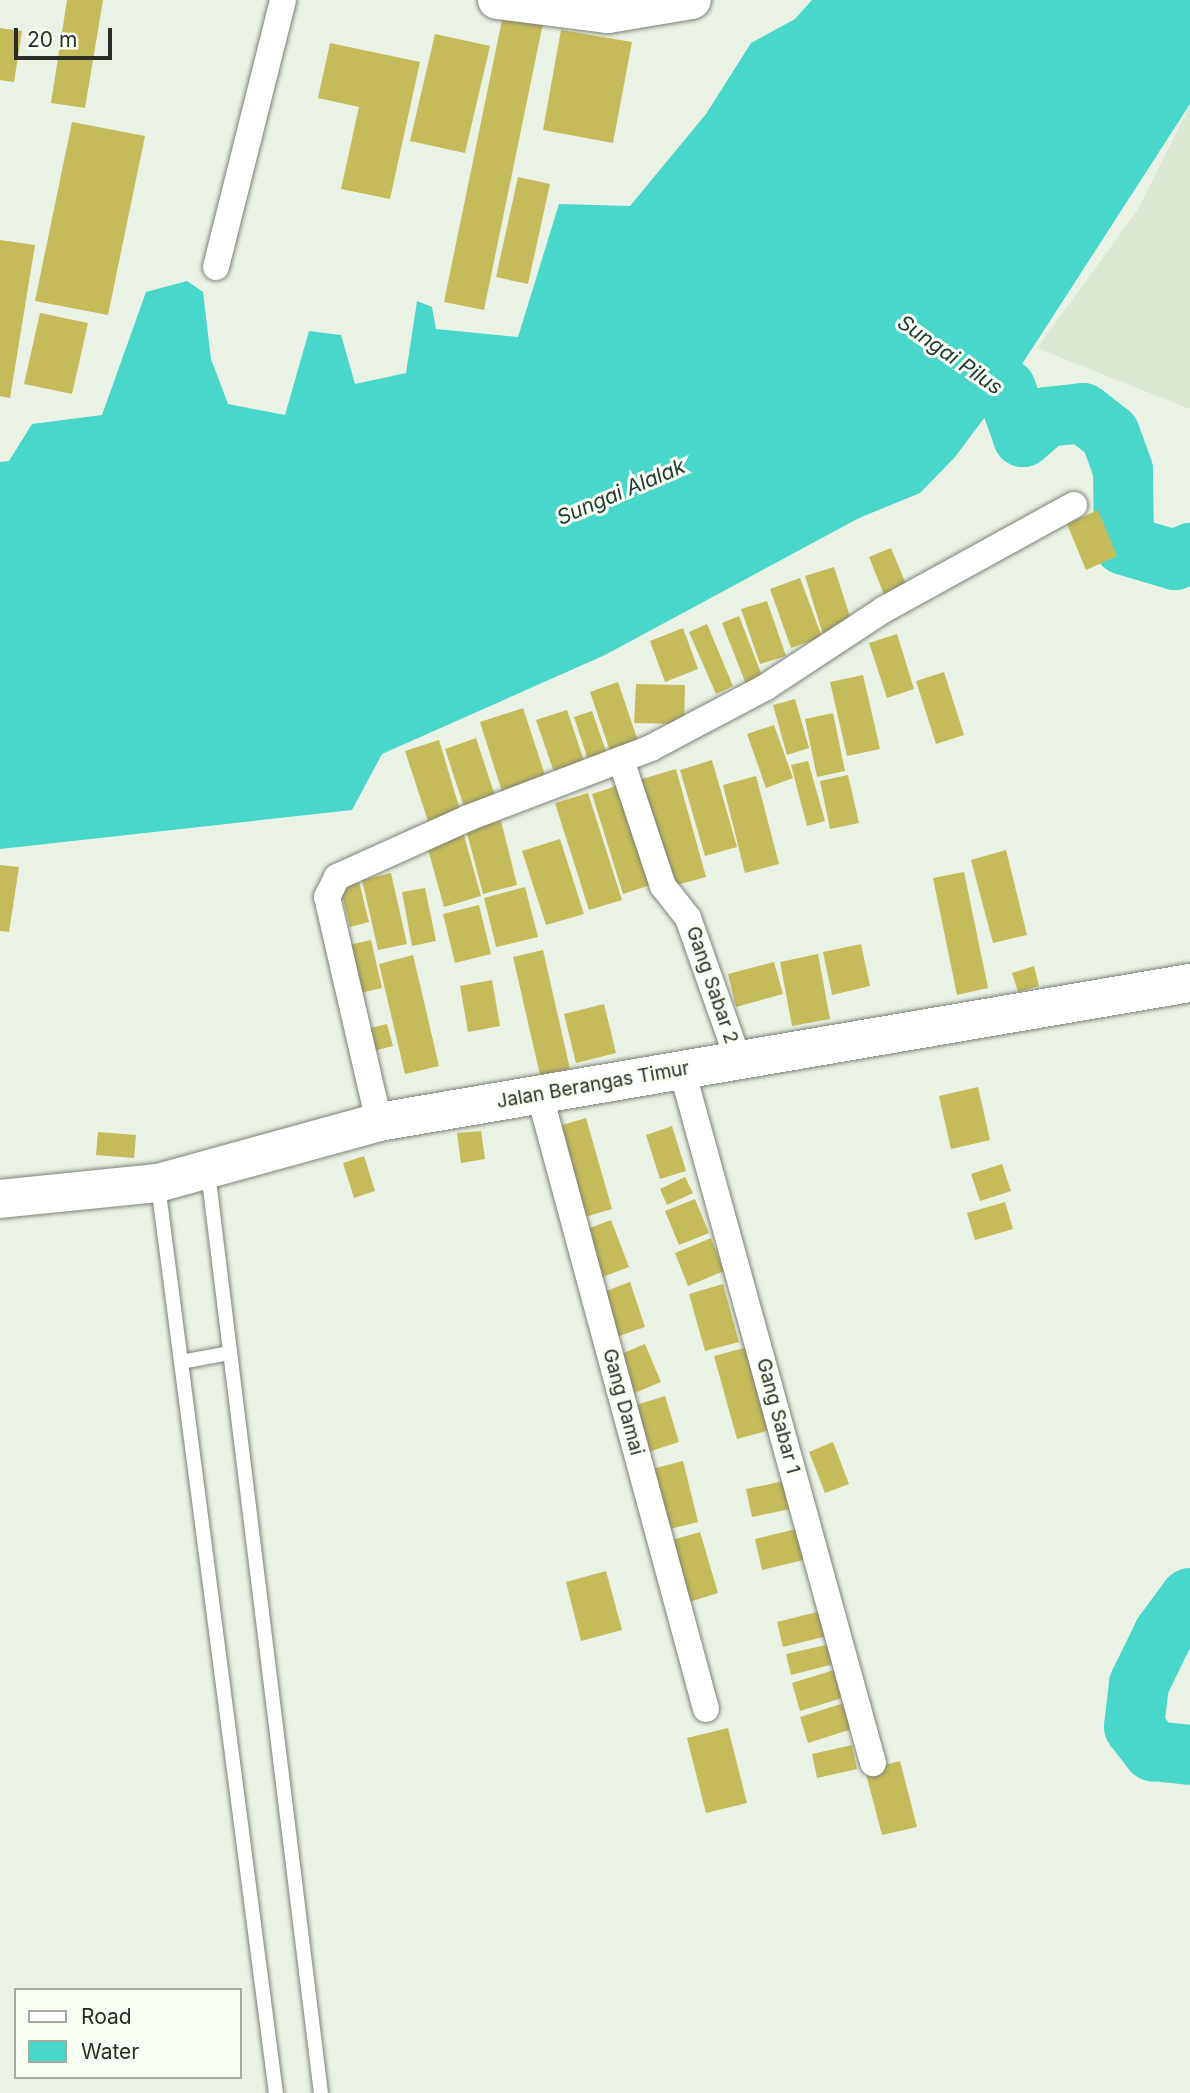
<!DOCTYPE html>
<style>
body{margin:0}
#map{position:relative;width:1190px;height:2093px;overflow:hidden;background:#eaf2e5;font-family:Inter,sans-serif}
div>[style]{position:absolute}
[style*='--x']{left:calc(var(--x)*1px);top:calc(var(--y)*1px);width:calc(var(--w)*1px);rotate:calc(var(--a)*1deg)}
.built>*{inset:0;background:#dde8d4}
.water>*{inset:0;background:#4ad7cb}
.river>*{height:60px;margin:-30px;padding:0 30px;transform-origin:30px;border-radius:30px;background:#4ad7cb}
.building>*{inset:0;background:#c6bb5a}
.roads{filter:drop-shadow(0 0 2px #7b8176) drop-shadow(0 0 2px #7b8176)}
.service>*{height:14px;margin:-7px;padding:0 7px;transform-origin:7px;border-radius:7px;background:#fff}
.minor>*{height:26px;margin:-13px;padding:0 13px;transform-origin:13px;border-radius:13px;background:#fff}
.primary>*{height:38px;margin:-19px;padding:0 19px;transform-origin:19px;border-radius:19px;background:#fff}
span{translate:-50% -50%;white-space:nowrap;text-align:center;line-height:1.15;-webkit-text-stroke:6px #f8fff2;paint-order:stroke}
.street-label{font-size:19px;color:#292c27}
.water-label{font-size:21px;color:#233a38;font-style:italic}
.legend{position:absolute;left:14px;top:1988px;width:228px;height:91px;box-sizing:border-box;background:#f8fff2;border:2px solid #a5aba1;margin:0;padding:9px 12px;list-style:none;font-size:21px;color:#292c27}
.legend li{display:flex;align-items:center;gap:14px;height:35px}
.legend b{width:35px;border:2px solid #a5aba1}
.scale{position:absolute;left:14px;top:28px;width:98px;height:32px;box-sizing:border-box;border:4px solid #292c27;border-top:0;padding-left:9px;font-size:21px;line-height:24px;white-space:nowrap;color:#292c27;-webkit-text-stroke:5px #f8fff2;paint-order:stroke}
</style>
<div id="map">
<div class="built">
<div style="clip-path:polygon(1190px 106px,1190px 409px,1037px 348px,1137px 211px)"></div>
</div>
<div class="water">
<div style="clip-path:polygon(812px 0,1190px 0,1190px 104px,1006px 389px,955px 457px,920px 493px,859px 518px,605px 655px,382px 754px,352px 810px,0 849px,0 462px,9px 461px,32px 424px,102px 415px,146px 292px,187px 281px,203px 292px,211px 359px,228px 404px,285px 415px,309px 331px,341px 335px,355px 384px,406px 373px,417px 301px,432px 307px,436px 329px,518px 337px,559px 204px,630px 206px,706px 114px,751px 43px,795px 19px)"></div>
</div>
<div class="river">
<div style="--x:939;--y:345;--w:80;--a:33.3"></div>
<div style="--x:1006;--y:389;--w:51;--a:70.5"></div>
<div style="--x:1023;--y:437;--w:30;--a:-41"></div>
<div style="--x:1046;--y:417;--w:37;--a:-6"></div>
<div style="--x:1083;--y:413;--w:34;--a:38"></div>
<div style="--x:1110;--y:434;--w:38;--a:70"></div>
<div style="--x:1123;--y:470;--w:75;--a:89.2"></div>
<div style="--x:1124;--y:545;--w:53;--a:16.4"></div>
<div style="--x:1175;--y:560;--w:17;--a:-25"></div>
<div style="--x:1190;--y:1598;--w:44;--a:126.6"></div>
<div style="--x:1164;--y:1633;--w:57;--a:116.1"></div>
<div style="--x:1139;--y:1684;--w:43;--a:96.6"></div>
<div style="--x:1134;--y:1727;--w:31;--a:52"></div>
<div style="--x:1153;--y:1751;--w:37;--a:6"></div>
</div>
<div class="building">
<div style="clip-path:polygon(67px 0,103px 0,85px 108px,51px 103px)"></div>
<div style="clip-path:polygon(503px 15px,543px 23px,484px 310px,444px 302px)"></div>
<div style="clip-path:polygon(0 28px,22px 31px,14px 82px,0 80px)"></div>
<div style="clip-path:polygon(561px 30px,632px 42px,613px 143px,543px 130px)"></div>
<div style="clip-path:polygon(435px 34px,490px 46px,465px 153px,410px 141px)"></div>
<div style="clip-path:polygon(330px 43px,420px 62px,390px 199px,341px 189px,359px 107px,318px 98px)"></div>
<div style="clip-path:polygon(72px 122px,145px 136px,108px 315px,35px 301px)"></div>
<div style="clip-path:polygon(518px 177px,550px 184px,528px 284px,496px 277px)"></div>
<div style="clip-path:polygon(0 240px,35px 245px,10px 398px,0 396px)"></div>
<div style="clip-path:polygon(40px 313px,88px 323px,72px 394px,24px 384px)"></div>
<div style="clip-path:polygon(1098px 510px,1117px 556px,1086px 570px,1067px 524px)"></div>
<div style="clip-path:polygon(891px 548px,908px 589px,885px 597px,869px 557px)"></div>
<div style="clip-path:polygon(834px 567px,854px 629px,824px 638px,805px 576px)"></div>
<div style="clip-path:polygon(800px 578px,822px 637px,791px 648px,770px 589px)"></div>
<div style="clip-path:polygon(767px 601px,786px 656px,760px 664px,741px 609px)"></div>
<div style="clip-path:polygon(739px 616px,766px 686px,749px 692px,722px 623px)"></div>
<div style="clip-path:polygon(707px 624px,733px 686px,716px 694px,689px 632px)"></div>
<div style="clip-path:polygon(683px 628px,698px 669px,665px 682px,650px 641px)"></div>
<div style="clip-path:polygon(897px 634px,914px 689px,887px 698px,869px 643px)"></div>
<div style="clip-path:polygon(944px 672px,964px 735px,936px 744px,916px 681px)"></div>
<div style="clip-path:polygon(863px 675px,880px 749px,847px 756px,830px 682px)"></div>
<div style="clip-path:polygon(618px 682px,638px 741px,610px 751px,590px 692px)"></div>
<div style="clip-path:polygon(636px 684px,685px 685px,684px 724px,634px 723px)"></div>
<div style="clip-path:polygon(795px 699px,809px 748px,787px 755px,773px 705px)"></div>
<div style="clip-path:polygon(523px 708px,547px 781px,503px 795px,480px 722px)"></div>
<div style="clip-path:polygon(567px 710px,585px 764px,555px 775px,536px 720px)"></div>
<div style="clip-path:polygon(592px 711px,609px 760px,590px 766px,574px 717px)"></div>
<div style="clip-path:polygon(833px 713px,845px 771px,817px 777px,805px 719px)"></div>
<div style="clip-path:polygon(774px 725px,793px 778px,766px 788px,747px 734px)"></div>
<div style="clip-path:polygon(476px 738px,497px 802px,466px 813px,445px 749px)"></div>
<div style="clip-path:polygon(439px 740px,460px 810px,428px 821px,405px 751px)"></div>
<div style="clip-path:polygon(712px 760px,737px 847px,705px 856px,680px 770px)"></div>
<div style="clip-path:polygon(808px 761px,825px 821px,807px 826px,791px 765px)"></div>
<div style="clip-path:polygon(676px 769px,706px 877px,665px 888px,635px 781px)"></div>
<div style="clip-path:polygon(848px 775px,859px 823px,830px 829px,820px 781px)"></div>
<div style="clip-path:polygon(756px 776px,779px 864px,745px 873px,723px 785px)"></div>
<div style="clip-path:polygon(629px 782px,660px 882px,623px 894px,592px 794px)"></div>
<div style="clip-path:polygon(588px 793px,622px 900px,589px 910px,555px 803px)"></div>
<div style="clip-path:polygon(501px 821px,517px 885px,483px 894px,466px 829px)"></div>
<div style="clip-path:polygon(463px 832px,481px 896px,444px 907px,426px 842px)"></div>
<div style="clip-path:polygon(560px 839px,584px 914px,546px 925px,522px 851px)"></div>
<div style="clip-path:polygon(1006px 850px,1027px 935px,993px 943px,971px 860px)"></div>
<div style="clip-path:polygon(0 865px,19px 867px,9px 932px,0 931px)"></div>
<div style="clip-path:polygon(964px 872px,988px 988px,957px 995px,933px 878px)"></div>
<div style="clip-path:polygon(391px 873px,407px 944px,378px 950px,362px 880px)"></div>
<div style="clip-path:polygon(359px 882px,369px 922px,350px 927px,340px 886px)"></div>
<div style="clip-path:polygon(525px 887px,538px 937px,496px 947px,484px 898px)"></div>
<div style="clip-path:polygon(425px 888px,436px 941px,412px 946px,402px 892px)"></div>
<div style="clip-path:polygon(479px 905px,491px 954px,455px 963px,443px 914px)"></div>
<div style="clip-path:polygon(371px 940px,382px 988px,356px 994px,345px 946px)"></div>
<div style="clip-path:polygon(861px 944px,870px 986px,832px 995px,823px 952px)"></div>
<div style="clip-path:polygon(543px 950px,570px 1069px,540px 1075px,513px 957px)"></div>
<div style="clip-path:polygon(818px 954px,830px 1019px,792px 1026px,780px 962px)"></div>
<div style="clip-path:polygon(413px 955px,439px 1066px,405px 1074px,379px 964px)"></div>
<div style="clip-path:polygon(774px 962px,783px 994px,736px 1007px,728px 974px)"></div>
<div style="clip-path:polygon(1034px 966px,1039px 986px,1018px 992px,1012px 973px)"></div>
<div style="clip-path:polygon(492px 980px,500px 1026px,468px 1032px,460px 986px)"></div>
<div style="clip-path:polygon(604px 1004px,616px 1053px,576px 1063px,564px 1014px)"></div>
<div style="clip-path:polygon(387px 1024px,393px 1046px,373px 1051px,367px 1029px)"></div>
<div style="clip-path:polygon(978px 1087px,990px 1140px,951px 1149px,939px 1096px)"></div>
<div style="clip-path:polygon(586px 1118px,612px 1209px,578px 1219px,552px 1128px)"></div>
<div style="clip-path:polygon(672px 1126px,686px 1171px,660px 1179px,646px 1135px)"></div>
<div style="clip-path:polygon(481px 1131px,485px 1159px,461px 1163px,457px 1133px)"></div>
<div style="clip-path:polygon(98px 1132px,136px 1135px,134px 1158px,96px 1155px)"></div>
<div style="clip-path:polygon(364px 1156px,375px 1191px,354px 1198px,343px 1163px)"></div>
<div style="clip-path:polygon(1002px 1164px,1011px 1191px,980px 1201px,971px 1174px)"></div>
<div style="clip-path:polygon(685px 1177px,693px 1193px,667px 1205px,660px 1189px)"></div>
<div style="clip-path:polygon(695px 1199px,709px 1233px,679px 1245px,665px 1211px)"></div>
<div style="clip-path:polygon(1005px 1202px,1013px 1229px,975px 1240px,967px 1213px)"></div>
<div style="clip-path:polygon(611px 1220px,629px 1267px,600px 1278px,582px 1231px)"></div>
<div style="clip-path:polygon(711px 1238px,724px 1271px,688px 1286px,675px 1253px)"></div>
<div style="clip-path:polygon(630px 1282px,645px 1327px,613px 1338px,598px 1294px)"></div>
<div style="clip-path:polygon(723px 1284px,739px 1342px,705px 1351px,689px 1294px)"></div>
<div style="clip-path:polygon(645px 1344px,661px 1382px,632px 1394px,616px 1356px)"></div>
<div style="clip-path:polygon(748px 1347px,770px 1430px,737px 1439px,714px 1356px)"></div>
<div style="clip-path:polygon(665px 1396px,679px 1442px,648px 1452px,633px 1406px)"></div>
<div style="clip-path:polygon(833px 1442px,849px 1484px,825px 1493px,809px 1452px)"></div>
<div style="clip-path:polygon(683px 1461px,698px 1522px,666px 1530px,652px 1469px)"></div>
<div style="clip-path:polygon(784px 1481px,790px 1509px,752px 1517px,746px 1489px)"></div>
<div style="clip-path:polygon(804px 1527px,812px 1558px,762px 1570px,755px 1539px)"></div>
<div style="clip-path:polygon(700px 1532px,718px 1593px,683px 1604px,665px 1542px)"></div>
<div style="clip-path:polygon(606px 1571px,622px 1630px,581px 1641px,566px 1582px)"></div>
<div style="clip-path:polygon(829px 1609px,835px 1634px,783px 1647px,777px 1622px)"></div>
<div style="clip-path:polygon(830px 1644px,834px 1664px,791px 1675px,786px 1654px)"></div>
<div style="clip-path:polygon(834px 1670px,842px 1698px,800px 1711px,792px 1683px)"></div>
<div style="clip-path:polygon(844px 1703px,852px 1729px,808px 1743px,800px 1717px)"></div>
<div style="clip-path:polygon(728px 1728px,747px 1803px,706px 1813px,687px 1738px)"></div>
<div style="clip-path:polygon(852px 1745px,857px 1769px,817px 1778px,812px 1754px)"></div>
<div style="clip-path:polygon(900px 1761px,917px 1827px,882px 1835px,865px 1770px)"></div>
</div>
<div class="roads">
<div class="service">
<div style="--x:208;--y:1172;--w:928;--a:83.01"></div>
<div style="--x:158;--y:1185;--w:916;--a:82.6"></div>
<div style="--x:181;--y:1362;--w:50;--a:-10.4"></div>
</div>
<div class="minor">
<div style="--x:216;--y:267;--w:275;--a:-75.9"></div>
<div style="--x:621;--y:760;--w:133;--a:71.6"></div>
<div style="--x:663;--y:886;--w:41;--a:52"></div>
<div style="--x:688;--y:918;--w:150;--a:70.5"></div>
<div style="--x:682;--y:1070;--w:719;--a:74.59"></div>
<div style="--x:540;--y:1096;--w:635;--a:74.85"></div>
<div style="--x:379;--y:1122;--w:231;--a:-103"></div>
<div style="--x:327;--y:897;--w:22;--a:-63"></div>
<div style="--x:337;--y:877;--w:144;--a:-24.2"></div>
<div style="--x:468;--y:818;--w:196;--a:-20.9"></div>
<div style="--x:651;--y:748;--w:130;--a:-27.9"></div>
<div style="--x:766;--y:687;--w:140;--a:-33.3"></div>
<div style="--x:883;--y:610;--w:218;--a:-28.8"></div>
</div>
<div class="primary">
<div style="--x:497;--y:0;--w:112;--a:7.2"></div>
<div style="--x:608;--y:14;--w:85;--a:-9.5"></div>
<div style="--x:0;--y:1199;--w:159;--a:-5.8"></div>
<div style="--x:158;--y:1183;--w:229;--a:-15.4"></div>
<div style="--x:379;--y:1122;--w:823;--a:-9.73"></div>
</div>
</div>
<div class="street-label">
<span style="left:712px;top:985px;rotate:71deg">Gang Sabar 2</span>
<span style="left:593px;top:1085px;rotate:-10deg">Jalan Berangas Timur</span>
<span style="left:623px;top:1402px;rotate:75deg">Gang Damai</span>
<span style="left:778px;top:1416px;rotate:75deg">Gang Sabar 1</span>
</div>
<div class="water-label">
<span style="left:950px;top:355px;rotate:35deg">Sungai Pilus</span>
<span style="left:621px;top:492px;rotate:-23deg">Sungai Alalak</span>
</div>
<ul class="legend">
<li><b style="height:9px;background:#fff"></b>Road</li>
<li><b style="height:19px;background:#4ad7cb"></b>Water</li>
</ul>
<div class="scale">20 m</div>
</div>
